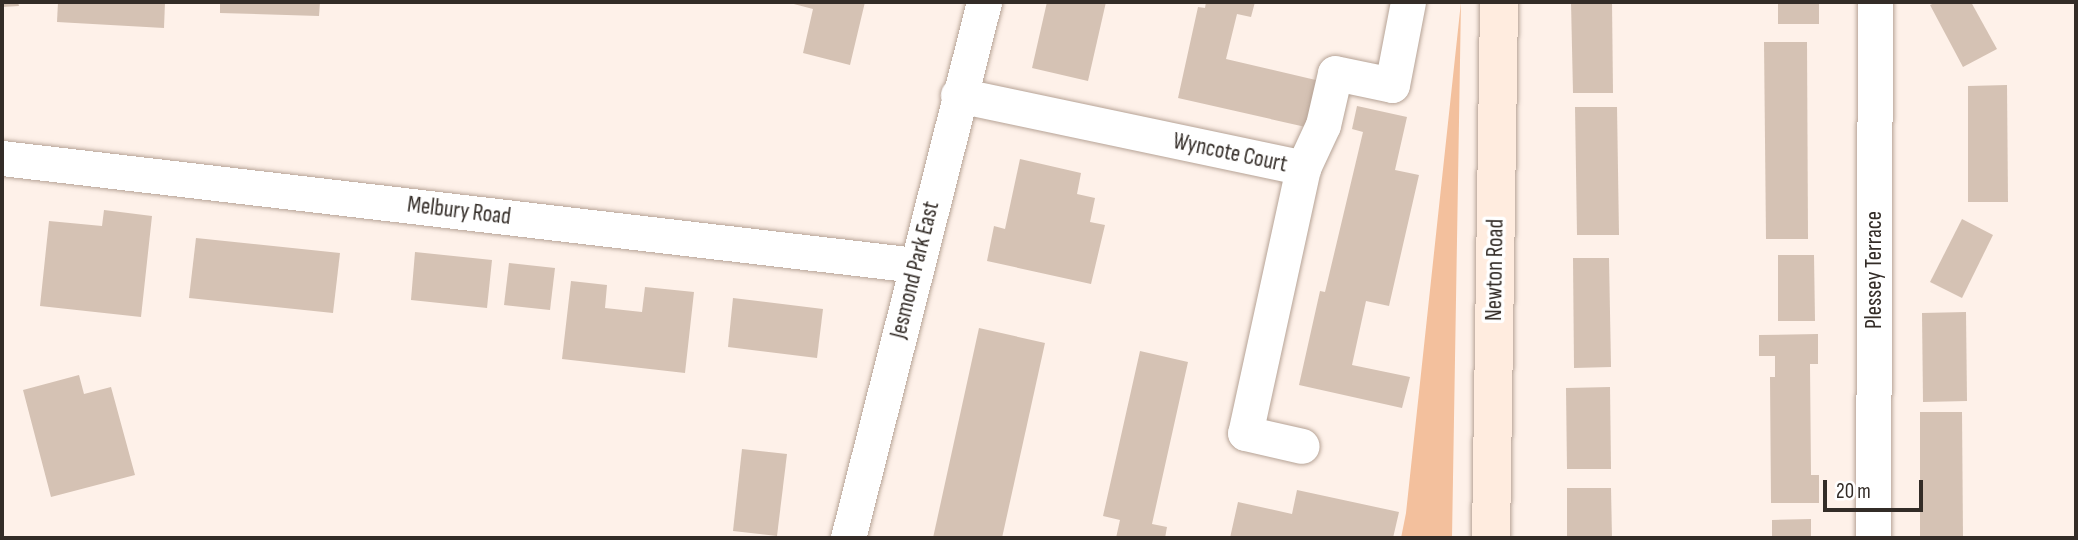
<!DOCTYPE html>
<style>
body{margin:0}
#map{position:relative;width:2078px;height:540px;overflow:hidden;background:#fef1e9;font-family:"Sofia Sans Condensed",sans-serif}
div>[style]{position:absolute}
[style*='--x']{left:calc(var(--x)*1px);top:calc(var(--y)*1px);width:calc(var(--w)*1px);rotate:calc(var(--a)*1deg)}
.green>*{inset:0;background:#f3c09d}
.building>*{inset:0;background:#d5c2b4}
.roads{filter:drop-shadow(0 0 2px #b6a396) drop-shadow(0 0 2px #b6a396)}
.street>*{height:35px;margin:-17.5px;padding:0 17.5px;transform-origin:17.5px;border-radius:17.5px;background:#fff}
.secondary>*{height:38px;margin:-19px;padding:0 19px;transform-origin:19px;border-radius:19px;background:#ffecdf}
span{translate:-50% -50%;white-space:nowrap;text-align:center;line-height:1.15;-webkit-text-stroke:7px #fff;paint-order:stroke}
.street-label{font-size:23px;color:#332c27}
.frame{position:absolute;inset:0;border:4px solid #332c27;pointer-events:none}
.scale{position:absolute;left:1823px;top:480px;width:100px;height:32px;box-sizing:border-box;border:4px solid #332c27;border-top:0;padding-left:9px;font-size:21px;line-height:24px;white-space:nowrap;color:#332c27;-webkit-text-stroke:5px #fff;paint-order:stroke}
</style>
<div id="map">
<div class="green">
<div style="clip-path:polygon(1461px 2px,1452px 538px,1401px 538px,1406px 513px)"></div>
</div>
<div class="building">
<div style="clip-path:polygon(2px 2px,18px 2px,19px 6px,2px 7px)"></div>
<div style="clip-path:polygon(58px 2px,165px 2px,164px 28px,57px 22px)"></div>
<div style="clip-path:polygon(220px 2px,320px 2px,319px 16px,220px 13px)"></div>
<div style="clip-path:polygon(786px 2px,865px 2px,850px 65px,803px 53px,813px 9px)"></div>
<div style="clip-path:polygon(1047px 2px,1106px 2px,1088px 81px,1032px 68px)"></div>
<div style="clip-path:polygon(1206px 2px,1255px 2px,1251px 17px,1237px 14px,1226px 59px,1320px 81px,1310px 128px,1178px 98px,1198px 7px,1205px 8px)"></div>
<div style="clip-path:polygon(1571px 2px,1612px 2px,1613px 93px,1573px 93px)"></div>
<div style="clip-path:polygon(1778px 2px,1819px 2px,1819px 24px,1778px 24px)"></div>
<div style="clip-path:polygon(1937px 2px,1971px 2px,1997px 49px,1963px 67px,1930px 5px)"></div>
<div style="clip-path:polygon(1764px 42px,1807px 42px,1808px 239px,1766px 239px)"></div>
<div style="clip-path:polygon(2007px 85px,2008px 202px,1968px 202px,1968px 86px)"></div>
<div style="clip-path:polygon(1357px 106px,1407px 117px,1395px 170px,1419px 175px,1389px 306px,1366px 301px,1352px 365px,1410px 377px,1402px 408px,1299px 385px,1320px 291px,1325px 292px,1363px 132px,1352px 129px)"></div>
<div style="clip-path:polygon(1575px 107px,1617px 107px,1619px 235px,1577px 235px)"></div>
<div style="clip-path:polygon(1020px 159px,1081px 173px,1077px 194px,1095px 198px,1090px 222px,1105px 225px,1091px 284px,987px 261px,994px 226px,1005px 229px)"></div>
<div style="clip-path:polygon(104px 210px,152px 216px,141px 317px,40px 306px,49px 221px,102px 226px)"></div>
<div style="clip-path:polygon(1962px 219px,1993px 235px,1962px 298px,1930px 282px)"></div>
<div style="clip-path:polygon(196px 238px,340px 253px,333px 313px,189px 298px)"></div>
<div style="clip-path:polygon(415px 252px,492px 260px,487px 308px,411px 300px)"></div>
<div style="clip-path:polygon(1778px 255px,1814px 255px,1815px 321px,1778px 321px)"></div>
<div style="clip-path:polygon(1573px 258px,1609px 258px,1611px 367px,1574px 368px)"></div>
<div style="clip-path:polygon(509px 263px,555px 268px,550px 310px,504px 305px)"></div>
<div style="clip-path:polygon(571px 281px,607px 285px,605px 308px,642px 312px,645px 287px,694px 292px,685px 373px,562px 359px)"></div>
<div style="clip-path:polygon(733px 298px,823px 309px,817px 358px,728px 347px)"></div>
<div style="clip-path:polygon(1966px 312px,1967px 401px,1923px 402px,1922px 313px)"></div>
<div style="clip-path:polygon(979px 328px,1045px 343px,1002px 538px,933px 538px)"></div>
<div style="clip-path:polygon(1818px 334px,1818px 364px,1810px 364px,1811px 475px,1819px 475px,1819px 503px,1771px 503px,1770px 377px,1775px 377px,1775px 356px,1759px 356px,1759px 335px)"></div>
<div style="clip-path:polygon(1140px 351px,1188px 362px,1152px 524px,1167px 527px,1165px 538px,1116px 538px,1120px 520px,1103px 516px)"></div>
<div style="clip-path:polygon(79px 375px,84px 394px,111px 387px,135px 475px,51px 497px,23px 390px)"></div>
<div style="clip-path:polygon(1610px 387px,1611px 469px,1567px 469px,1566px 388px)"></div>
<div style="clip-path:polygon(1920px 412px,1962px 412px,1963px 538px,1920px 538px)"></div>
<div style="clip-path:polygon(742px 449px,787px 454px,777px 536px,733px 531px)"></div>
<div style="clip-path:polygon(1567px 488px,1611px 488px,1612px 538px,1567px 538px)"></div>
<div style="clip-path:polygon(1297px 490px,1399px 512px,1393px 538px,1230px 538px,1238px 502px,1292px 514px)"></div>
<div style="clip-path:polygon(1811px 519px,1811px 538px,1772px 538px,1772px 520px)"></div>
</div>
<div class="roads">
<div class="street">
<div style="--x:958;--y:95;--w:353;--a:11.9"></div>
<div style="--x:1303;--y:168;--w:271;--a:102.3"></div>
<div style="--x:1245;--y:433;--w:58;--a:12.8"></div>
<div style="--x:2;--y:158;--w:920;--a:6.68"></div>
<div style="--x:1303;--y:168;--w:47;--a:-65.1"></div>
<div style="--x:1323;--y:125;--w:53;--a:-77"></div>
<div style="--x:1335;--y:73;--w:58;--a:11.9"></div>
<div style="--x:1392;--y:85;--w:85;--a:-79.1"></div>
<div style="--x:848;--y:538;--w:553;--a:-75.76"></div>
<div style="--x:1873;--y:538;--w:536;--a:-89.79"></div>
</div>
<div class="secondary">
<div style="--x:1491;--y:538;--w:536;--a:-89.14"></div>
</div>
</div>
<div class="street-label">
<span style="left:1230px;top:153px;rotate:12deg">Wyncote Court</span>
<span style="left:459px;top:211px;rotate:7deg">Melbury Road</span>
<span style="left:915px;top:270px;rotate:-76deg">Jesmond Park East</span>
<span style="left:1495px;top:270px;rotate:-89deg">Newton Road</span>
<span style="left:1874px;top:270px;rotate:-90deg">Plessey Terrace</span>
</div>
<div class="frame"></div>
<div class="scale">20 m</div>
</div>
